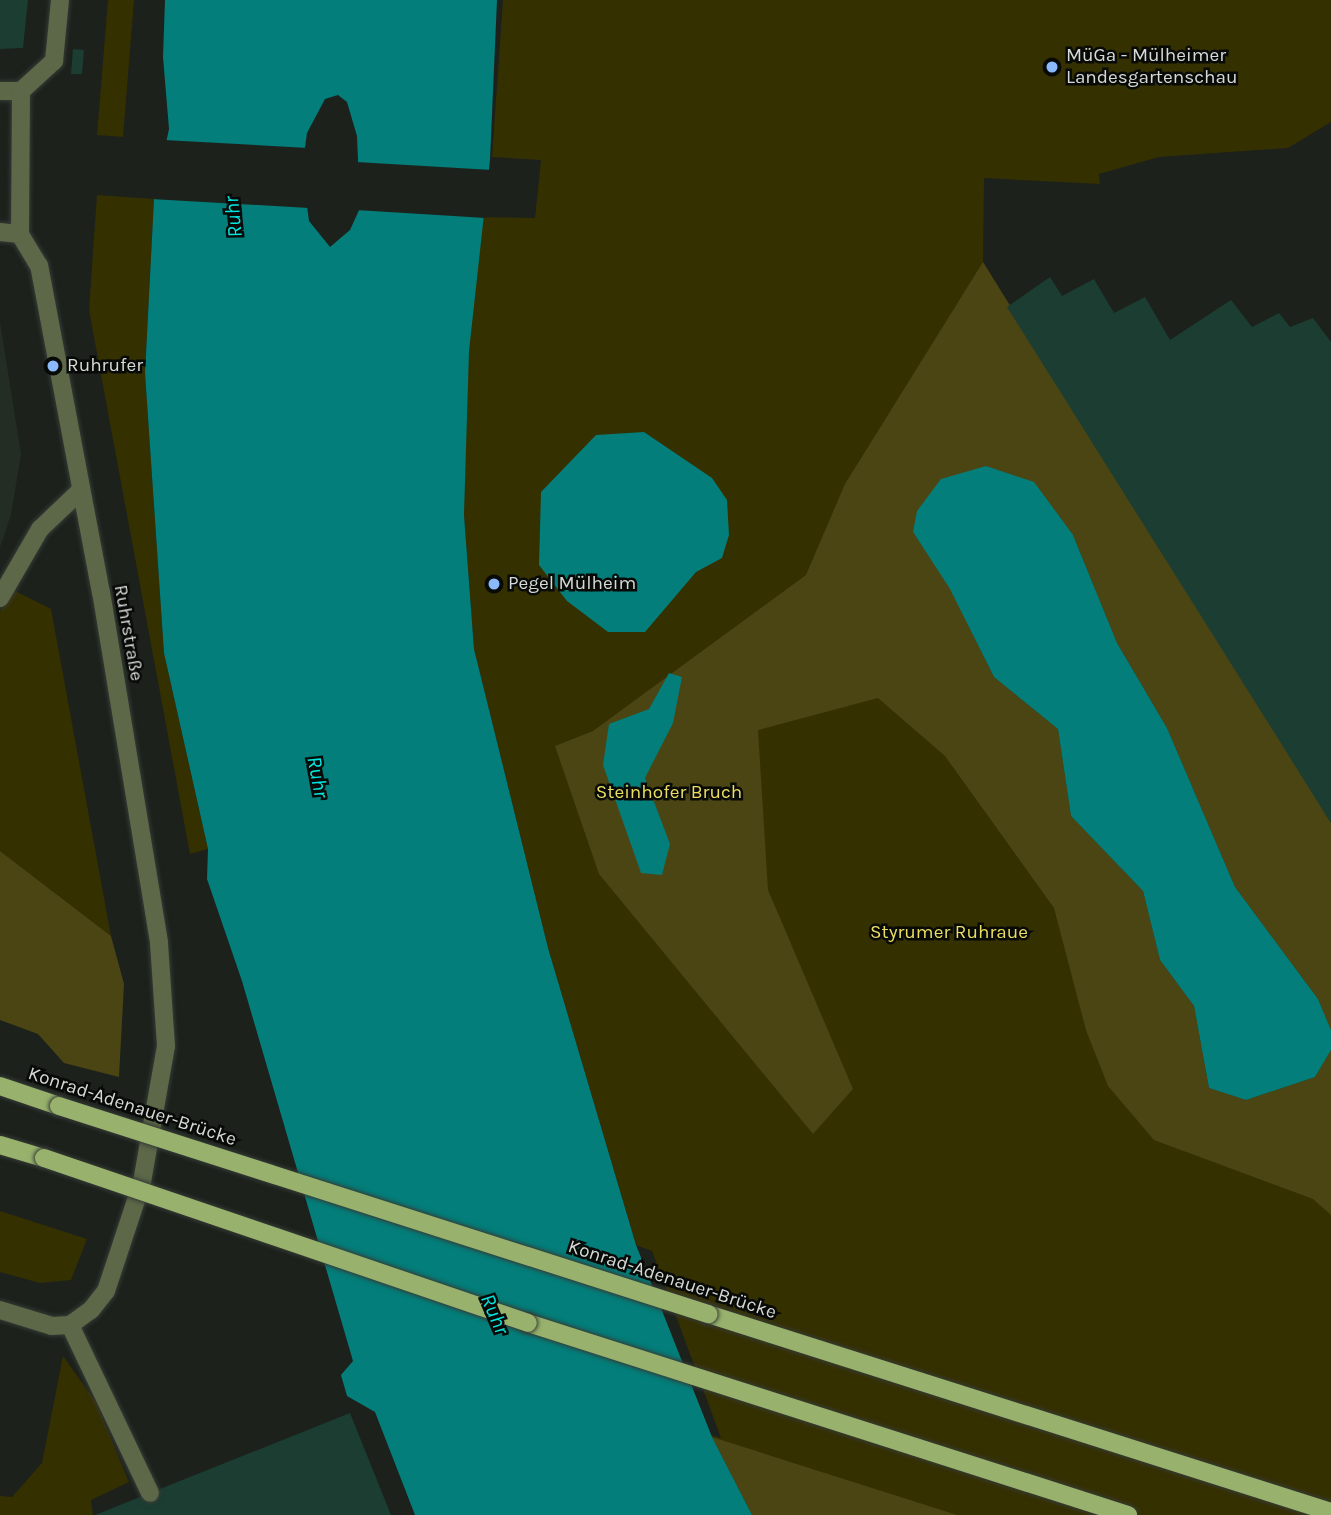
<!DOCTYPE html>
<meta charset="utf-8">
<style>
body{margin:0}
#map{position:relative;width:1331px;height:1515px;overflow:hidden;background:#1c211c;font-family:Karla,sans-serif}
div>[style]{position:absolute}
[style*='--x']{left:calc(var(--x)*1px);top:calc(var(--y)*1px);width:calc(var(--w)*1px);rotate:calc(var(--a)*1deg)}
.built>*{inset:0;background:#232d24}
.green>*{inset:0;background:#353000}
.forest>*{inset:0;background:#4b4513}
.water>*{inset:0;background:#037e7a}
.pier>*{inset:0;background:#1c211c}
.building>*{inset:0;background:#1b3d32}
.roads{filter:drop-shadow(0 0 2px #363b36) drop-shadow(0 0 2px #363b36)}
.minor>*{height:18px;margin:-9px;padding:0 9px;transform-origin:9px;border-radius:9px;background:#5c6848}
.major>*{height:18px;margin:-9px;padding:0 9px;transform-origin:9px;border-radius:9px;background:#98b26d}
.bridges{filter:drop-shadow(0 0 2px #363b36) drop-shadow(0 0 2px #363b36)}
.major-bridge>*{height:18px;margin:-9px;padding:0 9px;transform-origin:9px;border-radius:9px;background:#98b26d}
.dots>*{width:19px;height:19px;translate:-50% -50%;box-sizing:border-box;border:4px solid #080a08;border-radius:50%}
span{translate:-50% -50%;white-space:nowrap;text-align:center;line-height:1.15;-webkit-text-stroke:5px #080a08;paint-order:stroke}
.poi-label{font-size:19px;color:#d6dad6}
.left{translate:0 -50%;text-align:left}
.street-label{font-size:19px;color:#d6dad6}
.park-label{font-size:19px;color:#ebde62}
.water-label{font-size:21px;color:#02e8e1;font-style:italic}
</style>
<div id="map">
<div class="built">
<div style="clip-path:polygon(0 322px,21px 454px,11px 515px,0 547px)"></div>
</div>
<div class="green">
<div style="clip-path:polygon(108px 0,134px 0,123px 137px,97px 135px)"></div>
<div style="clip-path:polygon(503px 0,1331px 0,1331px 122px,1288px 148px,1159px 157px,1099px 174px,1100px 184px,984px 178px,983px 262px,1331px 823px,1331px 1515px,584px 1515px,519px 1379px,721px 1438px,652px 1251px,636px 1245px,548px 948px,474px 649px,464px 515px,465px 425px,470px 319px,483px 217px,535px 218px,541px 160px,492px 157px)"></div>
<div style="clip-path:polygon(97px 195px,154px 199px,145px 373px,164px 653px,208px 849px,190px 854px,89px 310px)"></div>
<div style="clip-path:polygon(13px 590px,51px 609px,111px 936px,0 851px,0 611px)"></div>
<div style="clip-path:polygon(0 1211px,87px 1239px,71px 1280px,40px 1283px,0 1272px)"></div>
<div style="clip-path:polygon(63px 1356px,96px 1402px,129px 1482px,91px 1500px,93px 1515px,0 1515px,0 1496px,12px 1497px,42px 1463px)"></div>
</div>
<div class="forest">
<div style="clip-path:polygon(983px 262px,1331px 823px,1331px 1030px,1318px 999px,1235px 887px,1167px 728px,1117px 643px,1073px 535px,913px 532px,950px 588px,994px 677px,1058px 729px,1071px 816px,1143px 891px,1160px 960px,1194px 1006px,1209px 1088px,1246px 1100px,1315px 1077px,1331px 1050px,1331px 1215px,1313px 1199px,1154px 1140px,1108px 1086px,1086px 1030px,1054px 908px,945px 756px,878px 698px,758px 730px,768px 890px,853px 1089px,813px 1134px,599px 874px,555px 746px,593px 731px,806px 575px,845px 484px)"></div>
<div style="clip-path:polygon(0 851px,111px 936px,124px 984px,119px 1077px,64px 1063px,38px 1034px,0 1020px)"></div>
<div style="clip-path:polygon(712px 1437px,957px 1515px,752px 1515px)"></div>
</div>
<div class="water">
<div style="clip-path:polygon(evenodd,165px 0,497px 0,490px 160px,469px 351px,464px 515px,474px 649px,548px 948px,636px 1245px,712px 1437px,752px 1515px,415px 1515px,375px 1412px,347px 1396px,341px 1375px,353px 1361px,242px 981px,207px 879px,208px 849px,164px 653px,145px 373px,154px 199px,169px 129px,163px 57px,165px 0,338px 95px,347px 102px,357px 136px,360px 208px,350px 230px,330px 247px,309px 221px,302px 169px,307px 133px,325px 99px,338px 95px)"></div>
<div style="clip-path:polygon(644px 432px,712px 478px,727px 500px,729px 535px,722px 558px,696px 572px,645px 632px,608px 632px,567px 601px,539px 565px,541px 492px,596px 435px)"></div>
<div style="clip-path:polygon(986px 466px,1034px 482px,1073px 535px,1117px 643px,1167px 728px,1235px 887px,1318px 999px,1331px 1030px,1331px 1050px,1315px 1077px,1246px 1100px,1209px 1088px,1194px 1006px,1160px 960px,1143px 891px,1071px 816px,1058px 729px,994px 677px,950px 589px,913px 532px,917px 511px,941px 479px)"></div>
<div style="clip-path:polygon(669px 673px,682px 677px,673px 723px,645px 778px,670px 844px,662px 875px,641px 873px,603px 765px,609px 724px,649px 709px)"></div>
</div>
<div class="pier">
<div style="clip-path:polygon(164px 140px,308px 148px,309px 208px,151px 199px)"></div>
<div style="clip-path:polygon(356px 162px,492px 170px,486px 218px,356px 210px)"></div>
</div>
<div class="building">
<div style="clip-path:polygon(0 0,28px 0,23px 48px,0 49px)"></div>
<div style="clip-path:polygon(73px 49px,84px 50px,82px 74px,71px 74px)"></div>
<div style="clip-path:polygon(1050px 277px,1062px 296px,1094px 279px,1114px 313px,1145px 297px,1170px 340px,1231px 300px,1252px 327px,1279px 313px,1290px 327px,1313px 318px,1331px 342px,1331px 823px,1007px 307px)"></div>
<div style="clip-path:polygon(350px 1413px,391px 1515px,95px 1515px)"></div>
</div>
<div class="roads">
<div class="minor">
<div style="--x:0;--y:91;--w:21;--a:0"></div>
<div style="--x:0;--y:232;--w:20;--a:6"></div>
<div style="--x:0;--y:598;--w:80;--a:-59.9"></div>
<div style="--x:40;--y:529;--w:55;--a:-43.5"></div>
<div style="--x:0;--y:1310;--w:54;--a:17.1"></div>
<div style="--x:52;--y:1326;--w:18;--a:-3"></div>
<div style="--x:70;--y:1325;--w:26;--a:-36"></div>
<div style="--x:91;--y:1310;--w:24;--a:-52"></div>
<div style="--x:106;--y:1291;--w:115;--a:-71.7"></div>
<div style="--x:142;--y:1182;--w:138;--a:-80"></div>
<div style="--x:166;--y:1046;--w:104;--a:-93.9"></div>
<div style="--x:159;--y:942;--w:354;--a:-99.4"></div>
<div style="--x:101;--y:593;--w:333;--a:-100.7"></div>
<div style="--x:39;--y:266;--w:37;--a:-121"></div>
<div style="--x:20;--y:234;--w:143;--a:-89.6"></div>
<div style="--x:21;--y:91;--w:45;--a:-42.3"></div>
<div style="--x:54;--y:61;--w:61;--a:-84.4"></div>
<div style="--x:70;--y:1325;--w:186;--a:64.5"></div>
</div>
<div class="major">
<div style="--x:0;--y:1086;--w:62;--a:18.7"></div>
<div style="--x:0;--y:1145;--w:46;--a:16.5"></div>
<div style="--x:708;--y:1314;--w:654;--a:17.63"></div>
<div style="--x:528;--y:1323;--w:630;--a:17.74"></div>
</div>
</div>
<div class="bridges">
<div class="major-bridge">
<div style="--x:59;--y:1106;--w:682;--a:17.77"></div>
<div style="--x:44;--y:1158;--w:511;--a:18.82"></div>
</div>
</div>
<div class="dots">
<div style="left:1052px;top:67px;background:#8abafc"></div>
<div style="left:53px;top:366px;background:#8abafc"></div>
<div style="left:494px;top:584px;background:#8abafc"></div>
</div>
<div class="poi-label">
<span class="left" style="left:1066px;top:67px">MüGa - Mülheimer<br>Landesgartenschau</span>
<span class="left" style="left:67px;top:366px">Ruhrufer</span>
<span class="left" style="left:508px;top:584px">Pegel Mülheim</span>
</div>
<div class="street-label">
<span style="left:128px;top:633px;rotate:80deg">Ruhrstraße</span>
<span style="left:132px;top:1107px;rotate:18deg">Konrad-Adenauer-Brücke</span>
<span style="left:672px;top:1280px;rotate:18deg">Konrad-Adenauer-Brücke</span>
</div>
<div class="park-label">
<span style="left:669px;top:793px">Steinhofer Bruch</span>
<span style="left:949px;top:933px">Styrumer Ruhraue</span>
</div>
<div class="water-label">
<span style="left:233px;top:217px;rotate:-96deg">Ruhr</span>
<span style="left:318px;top:777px;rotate:79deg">Ruhr</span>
<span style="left:495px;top:1314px;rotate:67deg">Ruhr</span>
</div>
</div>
